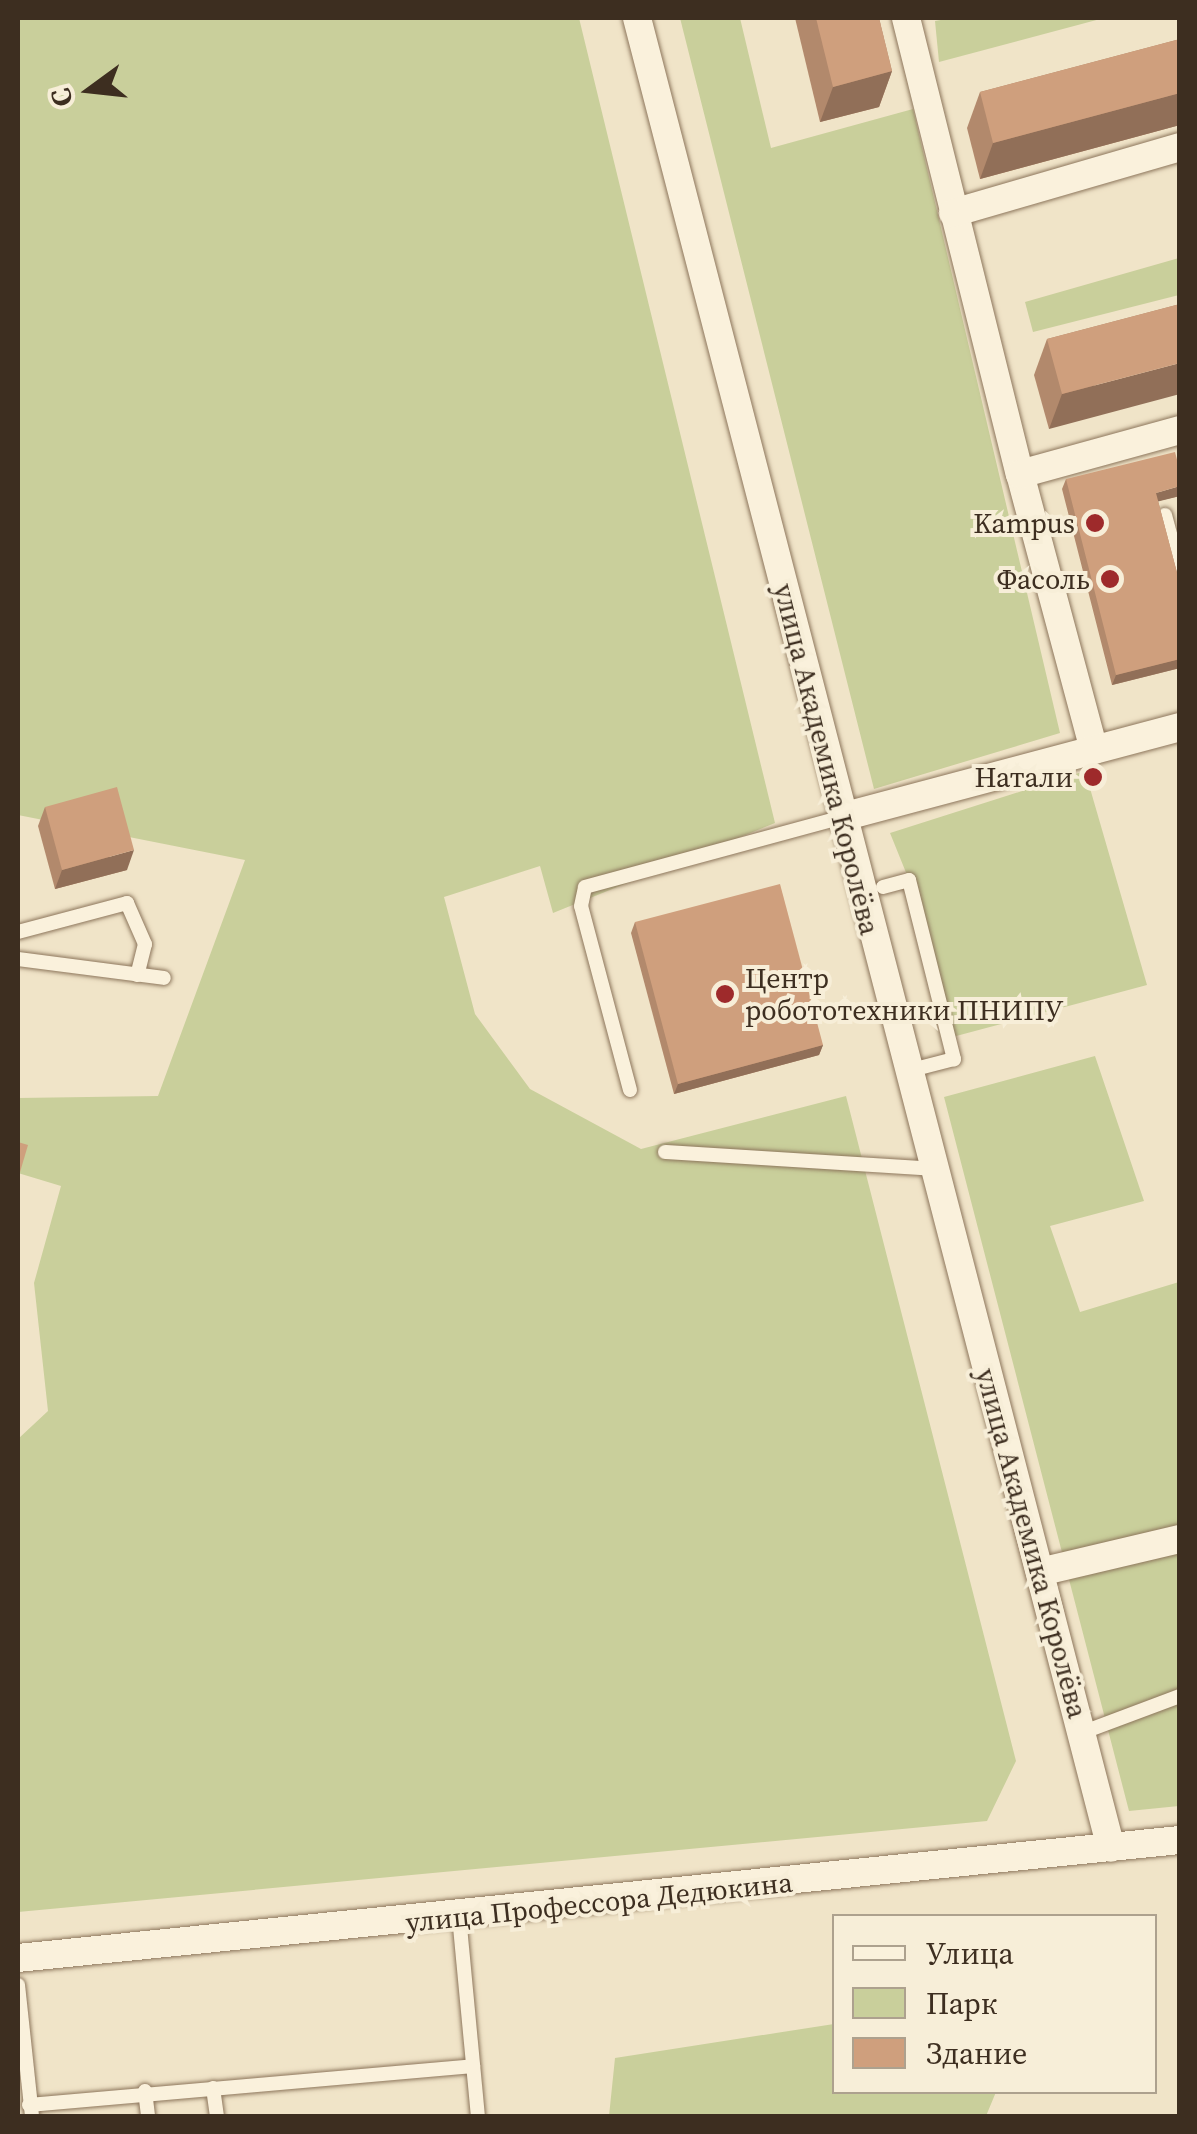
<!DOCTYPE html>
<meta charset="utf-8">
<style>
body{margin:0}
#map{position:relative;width:1197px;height:2134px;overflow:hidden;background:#f0e4c8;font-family:"Source Serif 4",serif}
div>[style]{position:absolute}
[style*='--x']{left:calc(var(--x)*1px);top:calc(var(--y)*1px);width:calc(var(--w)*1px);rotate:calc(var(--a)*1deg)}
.green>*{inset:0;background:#c9cf9b}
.roads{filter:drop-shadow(0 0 2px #8d765c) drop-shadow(0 0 2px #8d765c)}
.lane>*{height:14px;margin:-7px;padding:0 7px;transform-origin:7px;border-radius:7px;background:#faf1dc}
.street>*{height:28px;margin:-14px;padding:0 14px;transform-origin:14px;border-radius:14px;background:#faf1dc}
.wall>*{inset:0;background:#b2896c}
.shaded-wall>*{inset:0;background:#916f58}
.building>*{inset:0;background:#cf9f7d}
.dots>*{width:28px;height:28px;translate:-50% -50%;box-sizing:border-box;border:5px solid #f7eed8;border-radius:50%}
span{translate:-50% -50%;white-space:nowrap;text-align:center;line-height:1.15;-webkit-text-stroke:8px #f7eed8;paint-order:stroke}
.poi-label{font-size:28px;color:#3d2e20}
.right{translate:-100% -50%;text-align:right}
.left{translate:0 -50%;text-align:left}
.street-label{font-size:28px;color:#3d2e20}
.frame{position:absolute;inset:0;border:20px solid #3d2e20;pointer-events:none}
.legend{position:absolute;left:832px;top:1914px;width:325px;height:180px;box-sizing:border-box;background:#f7eed8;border:2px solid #ada18e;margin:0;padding:12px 18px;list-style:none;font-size:30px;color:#3d2e20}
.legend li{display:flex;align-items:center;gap:20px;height:50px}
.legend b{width:50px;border:2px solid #ada18e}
.north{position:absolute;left:40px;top:40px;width:100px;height:100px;-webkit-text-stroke:8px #f7eed8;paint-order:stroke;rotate:255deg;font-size:28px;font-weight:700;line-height:40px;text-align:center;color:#3d2e20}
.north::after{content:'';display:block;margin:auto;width:35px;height:45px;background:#3d2e20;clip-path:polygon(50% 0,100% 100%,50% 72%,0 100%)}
</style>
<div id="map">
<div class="green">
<div style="clip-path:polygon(18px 18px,579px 18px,775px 823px,553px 913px,540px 866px,444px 897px,475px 1014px,530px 1089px,641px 1149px,846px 1096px,1016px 1761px,987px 1821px,18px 1912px,18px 1439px,48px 1411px,34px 1283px,61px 1186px,18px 1173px,18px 1098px,158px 1096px,245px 860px,18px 815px)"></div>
<div style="clip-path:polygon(680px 18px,740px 18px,771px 148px,913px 109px,1060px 733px,874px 789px)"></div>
<div style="clip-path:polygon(952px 18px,1104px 18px,939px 62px,935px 21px)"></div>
<div style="clip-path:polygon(1179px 258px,1179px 295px,1033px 332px,1025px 302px)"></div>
<div style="clip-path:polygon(1085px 771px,1147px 985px,945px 1039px,909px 880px,890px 833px)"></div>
<div style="clip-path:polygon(1095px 1056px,1144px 1201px,1050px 1226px,1080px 1312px,1179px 1282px,1179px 1806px,1129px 1811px,944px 1097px)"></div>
<div style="clip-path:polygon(834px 2024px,834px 2092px,996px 2092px,986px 2116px,609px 2116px,615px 2058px)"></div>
</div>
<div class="roads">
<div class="lane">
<div style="--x:1165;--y:515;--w:58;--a:75"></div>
<div style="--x:883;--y:887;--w:27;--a:-15"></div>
<div style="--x:909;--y:880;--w:185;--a:75.9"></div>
<div style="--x:954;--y:1059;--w:48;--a:165.4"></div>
<div style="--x:18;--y:932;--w:113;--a:-14.9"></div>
<div style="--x:127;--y:903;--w:45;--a:66.3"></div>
<div style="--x:145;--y:944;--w:32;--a:104"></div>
<div style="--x:18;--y:959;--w:147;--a:7.4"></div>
<div style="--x:630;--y:1090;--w:190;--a:-104.9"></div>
<div style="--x:581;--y:906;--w:19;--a:-78"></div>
<div style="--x:585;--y:887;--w:266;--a:-15.2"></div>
<div style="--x:665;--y:1152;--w:269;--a:3.6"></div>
<div style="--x:1081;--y:1733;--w:106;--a:-20.5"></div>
<div style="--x:459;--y:1916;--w:201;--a:84.6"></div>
<div style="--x:18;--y:1985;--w:132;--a:83.9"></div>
<div style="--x:213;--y:2088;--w:28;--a:82"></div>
<div style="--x:145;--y:2091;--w:25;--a:83"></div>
<div style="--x:29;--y:2105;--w:446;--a:-5"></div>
</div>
<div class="street">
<div style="--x:637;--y:18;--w:1890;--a:75.48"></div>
<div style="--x:906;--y:18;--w:470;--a:76"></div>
<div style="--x:953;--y:213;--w:236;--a:-16.2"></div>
<div style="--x:1094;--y:750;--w:286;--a:-105"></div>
<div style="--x:1020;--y:474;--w:166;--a:-15.4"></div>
<div style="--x:842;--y:817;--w:350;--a:-14.9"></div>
<div style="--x:1040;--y:1572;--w:144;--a:-13.3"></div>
<div style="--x:18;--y:1958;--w:1168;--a:-5.8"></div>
</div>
</div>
<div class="wall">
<div style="clip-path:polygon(795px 18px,879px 18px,892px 71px,879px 107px,820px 122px)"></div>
<div style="clip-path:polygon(1180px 39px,1180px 125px,980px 179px,967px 128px,980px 92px)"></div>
<div style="clip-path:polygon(1180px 304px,1049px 429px,1034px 375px,1047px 339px)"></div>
<div style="clip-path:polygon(1066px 479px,1180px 496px,1158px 501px,1180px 584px,1180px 668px,1112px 685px,1062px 489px)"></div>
<div style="clip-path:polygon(45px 807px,127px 870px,55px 889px,38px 826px)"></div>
<div style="clip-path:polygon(635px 922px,823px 1045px,819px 1055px,674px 1094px,631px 933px)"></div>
</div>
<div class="shaded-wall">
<div style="clip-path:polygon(892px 71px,879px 107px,820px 122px,833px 87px)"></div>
<div style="clip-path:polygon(1180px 93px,1180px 125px,980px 179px,993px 143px)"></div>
<div style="clip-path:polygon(1180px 363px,1180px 394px,1049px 429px,1062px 394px)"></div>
<div style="clip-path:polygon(1180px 486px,1180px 496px,1152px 503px,1156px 493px)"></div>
<div style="clip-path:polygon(1180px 659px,1180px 668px,1112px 685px,1116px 675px)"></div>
<div style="clip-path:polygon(134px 850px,127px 870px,55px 889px,62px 870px)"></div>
<div style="clip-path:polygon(823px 1045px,819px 1055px,674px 1094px,678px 1084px)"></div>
</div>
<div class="building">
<div style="clip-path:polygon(816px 18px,879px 18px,892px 71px,833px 87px)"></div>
<div style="clip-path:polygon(1180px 39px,1180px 93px,993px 143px,980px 92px)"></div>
<div style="clip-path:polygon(1180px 304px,1180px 363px,1062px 394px,1047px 339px)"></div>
<div style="clip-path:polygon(1175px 452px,1180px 471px,1180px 486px,1156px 493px,1180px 584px,1180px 659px,1116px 675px,1066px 479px)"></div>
<div style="clip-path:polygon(117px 787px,134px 850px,62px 870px,45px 807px)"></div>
<div style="clip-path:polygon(780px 884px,823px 1045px,678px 1084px,635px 922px)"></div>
<div style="clip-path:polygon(18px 1142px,28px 1145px,18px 1179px)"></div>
</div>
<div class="dots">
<div style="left:1095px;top:523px;background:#9e2a2b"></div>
<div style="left:1110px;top:579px;background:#9e2a2b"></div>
<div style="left:1093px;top:777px;background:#9e2a2b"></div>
<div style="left:725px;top:994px;background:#9e2a2b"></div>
</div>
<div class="poi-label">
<span class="right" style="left:1075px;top:523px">Kampus</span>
<span class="right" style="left:1090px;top:579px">Фасоль</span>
<span class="right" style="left:1073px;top:777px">Натали</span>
<span class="left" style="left:745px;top:994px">Центр<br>робототехники ПНИПУ</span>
</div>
<div class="street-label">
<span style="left:827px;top:759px;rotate:76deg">улица Академика Королёва</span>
<span style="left:1032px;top:1543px;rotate:75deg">улица Академика Королёва</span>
<span style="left:599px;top:1902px;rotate:-6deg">улица Профессора Дедюкина</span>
</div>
<div class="frame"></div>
<ul class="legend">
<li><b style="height:12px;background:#faf1dc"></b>Улица</li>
<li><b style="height:28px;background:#c9cf9b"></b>Парк</li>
<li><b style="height:28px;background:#cf9f7d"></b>Здание</li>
</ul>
<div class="north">С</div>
</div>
